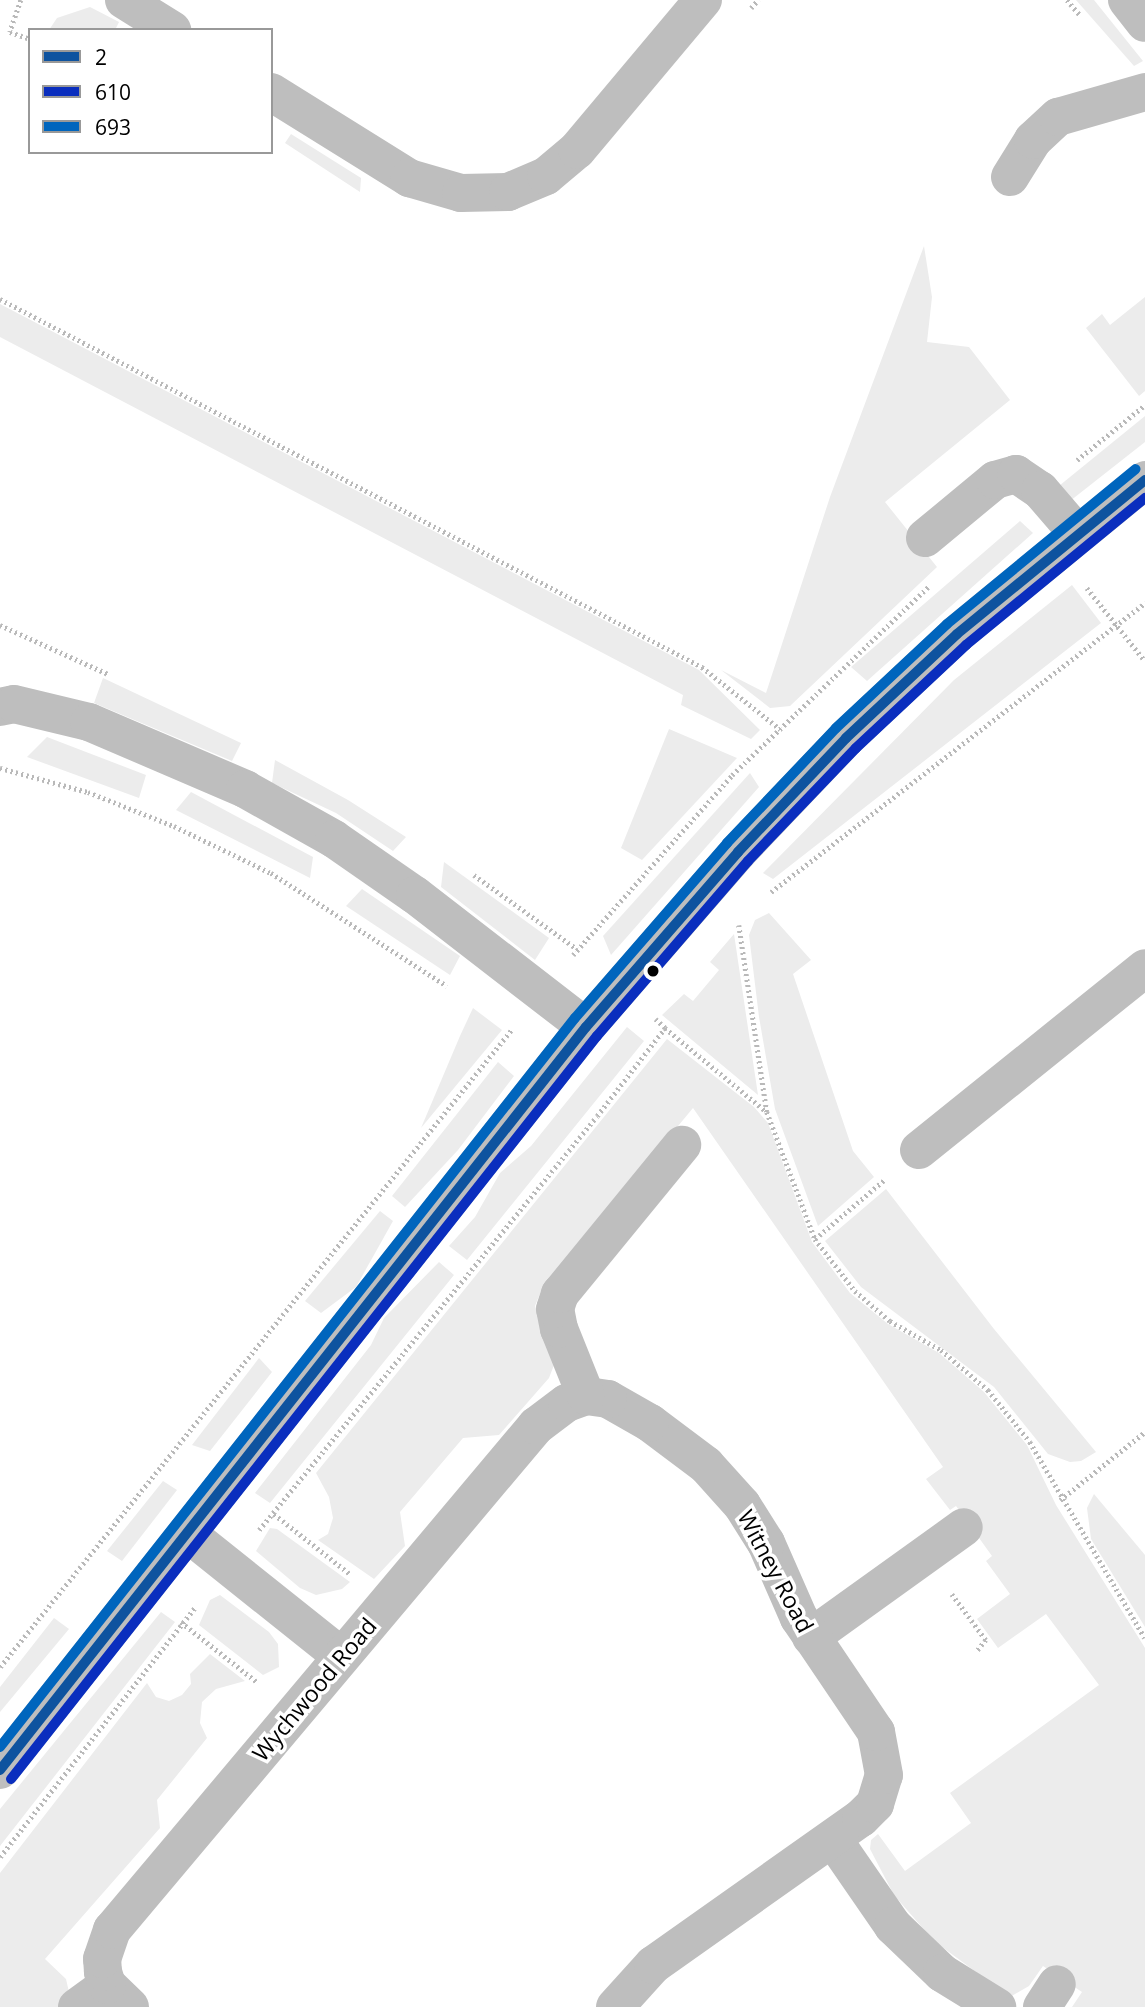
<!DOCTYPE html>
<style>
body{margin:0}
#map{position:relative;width:1145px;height:2007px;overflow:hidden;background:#fff;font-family:"Open Sans",sans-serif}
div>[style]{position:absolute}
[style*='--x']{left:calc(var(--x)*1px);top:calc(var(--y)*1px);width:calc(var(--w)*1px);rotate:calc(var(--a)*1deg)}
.green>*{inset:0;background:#ececec}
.path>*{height:4.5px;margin-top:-2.25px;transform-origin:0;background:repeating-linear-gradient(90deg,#b9b9b9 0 2px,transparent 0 5.5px)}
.minor>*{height:38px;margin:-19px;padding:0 19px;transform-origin:19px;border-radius:19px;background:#bebebe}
.bus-1>*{height:10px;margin:-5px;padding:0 5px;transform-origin:5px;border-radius:5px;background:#0e539f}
.bus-2>*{height:10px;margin:-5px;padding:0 5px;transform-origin:5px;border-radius:5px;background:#0a2ebe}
.bus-3>*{height:10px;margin:-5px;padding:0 5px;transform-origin:5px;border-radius:5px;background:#0065bd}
.dots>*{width:19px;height:19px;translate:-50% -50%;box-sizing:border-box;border:4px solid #fff;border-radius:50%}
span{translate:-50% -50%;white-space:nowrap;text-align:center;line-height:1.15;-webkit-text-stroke:7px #fff;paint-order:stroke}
.street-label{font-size:23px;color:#000}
.legend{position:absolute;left:28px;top:28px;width:245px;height:126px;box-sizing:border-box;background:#fff;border:2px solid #999;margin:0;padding:9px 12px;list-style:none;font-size:21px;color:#000}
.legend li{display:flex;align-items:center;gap:14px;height:35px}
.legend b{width:35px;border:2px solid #999}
</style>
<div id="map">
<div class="green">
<div style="clip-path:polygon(1076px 0,1094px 0,1143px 61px,1134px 66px)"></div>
<div style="clip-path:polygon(90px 7px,119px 22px,115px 30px,49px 30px,57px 18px)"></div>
<div style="clip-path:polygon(291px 134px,361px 178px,360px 192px,285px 143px)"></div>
<div style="clip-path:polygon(924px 246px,932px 297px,927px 342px,969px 347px,1010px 400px,885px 502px,937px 567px,790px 706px,770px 708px,721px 670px,766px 693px,830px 497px)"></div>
<div style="clip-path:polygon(1145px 297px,1145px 391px,1139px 396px,1086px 328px,1102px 314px,1110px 325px)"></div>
<div style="clip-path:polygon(0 304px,699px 670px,760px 730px,751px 739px,681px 705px,683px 695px,0 337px)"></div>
<div style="clip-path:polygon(1145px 416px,1145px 442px,1070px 501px,1054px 490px)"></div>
<div style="clip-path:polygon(1020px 521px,1033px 533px,867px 681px,851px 667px)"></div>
<div style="clip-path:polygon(1072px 585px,1101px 623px,773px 879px,763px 873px,954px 680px)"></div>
<div style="clip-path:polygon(103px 678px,241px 743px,232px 761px,94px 703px)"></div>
<div style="clip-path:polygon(669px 729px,737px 758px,642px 860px,621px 848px)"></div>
<div style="clip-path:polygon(47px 737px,146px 775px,139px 798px,27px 757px)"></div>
<div style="clip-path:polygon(275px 760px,348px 800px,406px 837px,393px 851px,336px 813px,272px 783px)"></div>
<div style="clip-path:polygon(750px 773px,759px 787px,611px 955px,603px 936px)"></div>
<div style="clip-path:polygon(191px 792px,313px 857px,310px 878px,176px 810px)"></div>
<div style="clip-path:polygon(444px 862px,549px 938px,535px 960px,441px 887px)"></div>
<div style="clip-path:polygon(362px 889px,460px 956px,450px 975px,346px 906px)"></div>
<div style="clip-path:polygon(769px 913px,811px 960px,793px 974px,853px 1151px,874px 1177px,818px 1226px,775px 1109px,759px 1017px,749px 935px,755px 920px)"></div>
<div style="clip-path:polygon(734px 934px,758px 1095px,662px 1015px,684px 994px,693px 1001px,719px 970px,710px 962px)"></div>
<div style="clip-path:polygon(473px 1008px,502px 1030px,421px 1128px,460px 1036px)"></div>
<div style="clip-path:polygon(627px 1027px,644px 1041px,467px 1260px,449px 1246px,475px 1217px,500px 1173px,531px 1146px)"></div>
<div style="clip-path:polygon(667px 1039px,754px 1107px,768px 1123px,812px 1242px,850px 1293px,888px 1324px,939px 1353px,984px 1392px,1027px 1445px,1056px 1505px,1145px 1648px,1145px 2007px,1072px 2007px,1082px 1992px,1043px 1966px,1029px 1986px,1010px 1997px,934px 1941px,894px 1895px,870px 1849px,871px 1840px,878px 1834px,905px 1871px,971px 1823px,950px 1793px,1099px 1685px,1046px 1614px,998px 1648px,977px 1619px,1010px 1594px,986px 1561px,992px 1556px,956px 1506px,950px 1510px,926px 1479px,943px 1467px,693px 1108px,541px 1291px,535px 1306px,554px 1365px,549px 1378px,499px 1435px,463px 1438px,400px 1512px,405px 1546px,374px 1579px,318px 1540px,328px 1534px,333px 1518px,329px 1497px,316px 1473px)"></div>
<div style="clip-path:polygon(498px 1062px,514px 1076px,458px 1150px,405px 1207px,392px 1196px)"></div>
<div style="clip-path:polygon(886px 1189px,994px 1329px,1096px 1452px,1081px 1461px,1070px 1462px,1048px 1454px,994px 1387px,861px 1287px,825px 1241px)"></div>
<div style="clip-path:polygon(380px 1211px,393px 1221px,356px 1287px,321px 1313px,305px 1301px)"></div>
<div style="clip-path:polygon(439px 1262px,454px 1275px,270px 1503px,255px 1493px,371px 1345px,384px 1318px)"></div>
<div style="clip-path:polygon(259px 1358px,272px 1372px,210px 1451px,192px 1445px)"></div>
<div style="clip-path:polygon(163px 1481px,177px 1490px,122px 1561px,107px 1551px)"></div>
<div style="clip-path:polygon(1094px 1494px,1145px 1555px,1145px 1627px,1091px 1539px,1087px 1508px)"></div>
<div style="clip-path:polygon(270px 1528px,277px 1529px,350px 1582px,342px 1589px,316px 1595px,300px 1588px,256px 1551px)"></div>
<div style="clip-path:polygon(220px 1595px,269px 1632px,278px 1644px,279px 1667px,263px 1675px,199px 1625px,210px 1600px)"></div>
<div style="clip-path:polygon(161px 1612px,175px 1622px,0 1846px,0 1809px)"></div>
<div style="clip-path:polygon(54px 1618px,69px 1629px,0 1712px,0 1687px)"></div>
<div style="clip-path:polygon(210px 1654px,245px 1681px,216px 1689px,202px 1702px,200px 1723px,207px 1738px,157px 1800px,160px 1828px,45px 1959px,66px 1979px,69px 1992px,59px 2007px,0 2007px,0 1873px,147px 1683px,156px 1697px,169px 1701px,182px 1695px,191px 1684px,190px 1674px)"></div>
</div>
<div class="path">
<div style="--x:21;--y:0;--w:34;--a:109"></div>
<div style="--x:10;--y:32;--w:21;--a:19"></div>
<div style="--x:1067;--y:0;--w:20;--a:49"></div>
<div style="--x:751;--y:8;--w:11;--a:-49"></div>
<div style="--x:0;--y:299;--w:793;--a:27.66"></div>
<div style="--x:702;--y:667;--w:100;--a:38.5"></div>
<div style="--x:1077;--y:460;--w:87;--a:-39"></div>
<div style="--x:1087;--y:588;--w:93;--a:51.5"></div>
<div style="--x:0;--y:625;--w:119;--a:24.4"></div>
<div style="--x:0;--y:768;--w:91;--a:15.3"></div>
<div style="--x:88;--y:792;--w:92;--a:21.6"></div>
<div style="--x:174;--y:826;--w:108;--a:25.9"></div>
<div style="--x:271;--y:873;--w:209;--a:32.7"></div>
<div style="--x:474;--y:875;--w:127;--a:35.7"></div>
<div style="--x:771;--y:892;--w:473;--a:-37.7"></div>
<div style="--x:739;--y:925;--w:189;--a:81.5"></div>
<div style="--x:573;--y:955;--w:240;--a:-48.5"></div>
<div style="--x:732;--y:775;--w:273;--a:-43.8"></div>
<div style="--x:665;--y:1028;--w:132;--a:39.5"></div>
<div style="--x:767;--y:1112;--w:136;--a:69.3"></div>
<div style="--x:815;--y:1239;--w:66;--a:52.4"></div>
<div style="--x:855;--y:1291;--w:46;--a:40.6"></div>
<div style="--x:890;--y:1321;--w:59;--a:29.6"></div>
<div style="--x:941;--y:1350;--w:62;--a:40.4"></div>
<div style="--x:988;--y:1390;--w:67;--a:51.1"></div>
<div style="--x:1030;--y:1442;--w:227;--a:59.6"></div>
<div style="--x:815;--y:1239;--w:91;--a:-40.5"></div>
<div style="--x:1060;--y:1500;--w:109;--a:-38.7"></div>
<div style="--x:274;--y:1514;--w:97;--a:38.3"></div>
<div style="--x:259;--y:1530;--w:534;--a:-50.77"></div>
<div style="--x:597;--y:1116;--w:111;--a:-52.3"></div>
<div style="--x:665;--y:1028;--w:13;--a:-138"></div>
<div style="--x:952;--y:1594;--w:57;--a:53.5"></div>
<div style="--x:986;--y:1640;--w:14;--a:129"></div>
<div style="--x:181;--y:1622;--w:97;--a:38.3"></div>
<div style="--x:0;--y:1667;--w:818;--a:-51.25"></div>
<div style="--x:0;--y:1857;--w:317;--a:-52"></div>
</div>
<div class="minor">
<div style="--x:124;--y:0;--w:57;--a:32"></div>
<div style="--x:1127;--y:0;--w:29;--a:52"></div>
<div style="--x:271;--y:92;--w:163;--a:31.9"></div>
<div style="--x:409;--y:178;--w:54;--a:16.1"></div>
<div style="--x:461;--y:193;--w:47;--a:-1.2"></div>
<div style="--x:508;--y:192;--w:41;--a:-22.8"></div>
<div style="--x:546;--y:176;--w:40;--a:-40"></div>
<div style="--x:577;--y:150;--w:196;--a:-50"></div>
<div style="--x:1010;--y:177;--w:44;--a:-58.1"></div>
<div style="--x:1033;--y:140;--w:34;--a:-43"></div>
<div style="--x:1058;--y:117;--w:91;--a:-16"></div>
<div style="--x:925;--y:538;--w:91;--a:-39.6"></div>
<div style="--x:995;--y:480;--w:22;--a:-16"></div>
<div style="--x:1016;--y:474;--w:29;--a:34"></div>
<div style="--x:1040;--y:490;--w:57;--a:49.3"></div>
<div style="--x:0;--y:707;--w:14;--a:-12"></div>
<div style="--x:14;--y:704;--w:77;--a:13.5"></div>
<div style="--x:89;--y:722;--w:170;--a:23.2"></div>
<div style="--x:245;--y:789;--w:102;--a:29.3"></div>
<div style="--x:334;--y:839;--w:98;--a:34.7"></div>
<div style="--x:415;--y:895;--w:216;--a:37.7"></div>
<div style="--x:919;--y:1150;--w:290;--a:-38.8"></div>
<div style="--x:187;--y:1533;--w:197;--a:38.6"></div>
<div style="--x:811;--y:1637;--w:188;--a:-35.7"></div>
<div style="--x:0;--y:1770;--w:946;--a:-51.74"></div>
<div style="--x:586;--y:1027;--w:232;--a:-49"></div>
<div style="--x:738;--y:852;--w:157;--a:-46.5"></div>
<div style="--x:846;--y:738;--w:152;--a:-43.1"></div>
<div style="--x:957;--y:634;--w:243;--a:-39.3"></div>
<div style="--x:833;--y:1839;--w:106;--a:55.4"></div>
<div style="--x:893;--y:1926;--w:68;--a:43.8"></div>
<div style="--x:942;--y:1973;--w:65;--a:31.7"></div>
<div style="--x:77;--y:2007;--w:37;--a:-36"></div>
<div style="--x:130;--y:2007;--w:32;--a:-136"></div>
<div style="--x:107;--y:1985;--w:14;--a:-107"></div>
<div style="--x:103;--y:1972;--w:13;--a:-94"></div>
<div style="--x:102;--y:1959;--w:31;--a:-71"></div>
<div style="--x:112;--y:1930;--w:659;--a:-49.93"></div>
<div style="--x:536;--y:1426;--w:39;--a:-37"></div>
<div style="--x:567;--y:1403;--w:20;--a:-20"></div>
<div style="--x:615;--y:2007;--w:57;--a:-47.9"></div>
<div style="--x:653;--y:1965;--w:255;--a:-35.3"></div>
<div style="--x:861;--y:1818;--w:20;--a:-45"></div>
<div style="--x:875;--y:1804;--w:30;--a:-73"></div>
<div style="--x:884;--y:1775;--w:44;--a:-100.5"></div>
<div style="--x:876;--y:1732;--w:138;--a:-124"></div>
<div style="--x:799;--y:1618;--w:82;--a:-113.7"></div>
<div style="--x:766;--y:1543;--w:45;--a:-122.3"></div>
<div style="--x:742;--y:1505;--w:54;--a:-132"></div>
<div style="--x:706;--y:1465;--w:70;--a:-143.1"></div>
<div style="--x:650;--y:1423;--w:48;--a:-150.3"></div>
<div style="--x:608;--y:1399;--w:22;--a:-172"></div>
<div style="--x:586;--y:1396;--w:72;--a:-111.9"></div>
<div style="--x:559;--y:1329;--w:20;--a:-101"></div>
<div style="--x:555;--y:1309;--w:16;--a:-72"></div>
<div style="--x:560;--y:1294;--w:193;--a:-50.7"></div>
<div style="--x:1042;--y:2007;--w:27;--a:-57"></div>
</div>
<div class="bus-1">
<div style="--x:0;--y:1770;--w:946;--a:-51.74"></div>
<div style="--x:586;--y:1027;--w:232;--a:-49"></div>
<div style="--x:738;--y:852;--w:157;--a:-46.5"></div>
<div style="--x:846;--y:738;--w:152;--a:-43.1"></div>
<div style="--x:957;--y:634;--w:243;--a:-39.3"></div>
</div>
<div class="bus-2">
<div style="--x:11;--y:1779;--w:946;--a:-51.74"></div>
<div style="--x:597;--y:1036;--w:231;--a:-49.2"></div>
<div style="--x:748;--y:861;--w:156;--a:-46.3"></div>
<div style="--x:856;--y:748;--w:151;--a:-43.1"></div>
<div style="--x:966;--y:645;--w:232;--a:-39.4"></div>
</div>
<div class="bus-3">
<div style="--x:0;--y:1747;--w:928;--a:-51.74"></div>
<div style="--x:575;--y:1018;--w:232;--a:-49"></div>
<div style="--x:727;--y:843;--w:158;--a:-46.5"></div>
<div style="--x:836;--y:728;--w:152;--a:-43.1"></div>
<div style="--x:947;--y:624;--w:244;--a:-39.4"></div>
</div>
<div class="dots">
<div style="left:653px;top:971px;background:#000"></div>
</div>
<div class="street-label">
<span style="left:776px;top:1571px;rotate:62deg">Witney Road</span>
<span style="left:314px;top:1689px;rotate:-50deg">Wychwood Road</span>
</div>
<ul class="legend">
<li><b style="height:9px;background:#0e539f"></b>2</li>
<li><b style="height:9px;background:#0a2ebe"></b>610</li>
<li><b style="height:9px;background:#0065bd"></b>693</li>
</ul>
</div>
